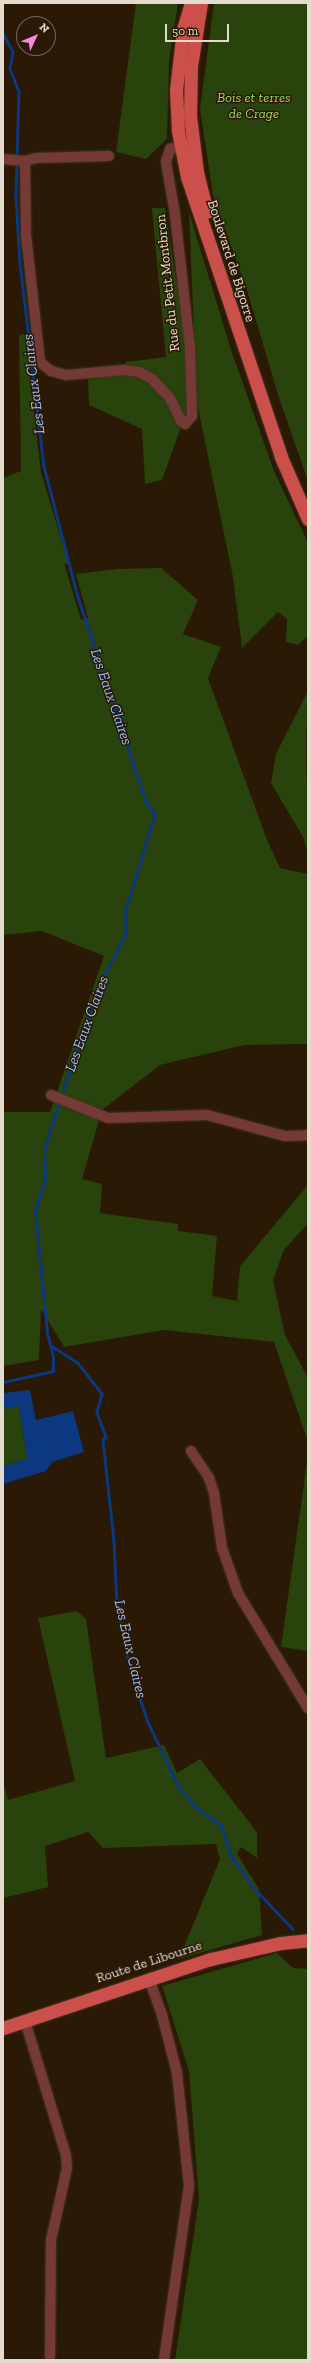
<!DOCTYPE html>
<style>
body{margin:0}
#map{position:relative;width:311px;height:2363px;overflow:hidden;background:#291905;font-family:"Zilla Slab",serif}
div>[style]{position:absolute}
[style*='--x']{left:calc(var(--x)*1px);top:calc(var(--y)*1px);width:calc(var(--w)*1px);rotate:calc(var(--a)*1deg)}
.green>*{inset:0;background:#28430c}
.water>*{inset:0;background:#0b387e}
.stream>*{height:2.5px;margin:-1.25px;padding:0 1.25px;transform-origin:1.25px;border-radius:1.25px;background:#0b387e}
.roads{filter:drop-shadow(0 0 1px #433421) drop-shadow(0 0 1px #433421)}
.minor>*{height:10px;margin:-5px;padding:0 5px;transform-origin:5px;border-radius:5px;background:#753936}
.major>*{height:13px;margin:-6.5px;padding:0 6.5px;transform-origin:6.5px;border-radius:6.5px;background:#cb4f4b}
span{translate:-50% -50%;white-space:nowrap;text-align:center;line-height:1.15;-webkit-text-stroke:3px #291905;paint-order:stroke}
.park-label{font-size:14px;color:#99d564;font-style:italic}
.street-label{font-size:14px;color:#e5dace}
.water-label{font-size:15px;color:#9abffb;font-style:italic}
.frame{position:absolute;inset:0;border:4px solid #e5dace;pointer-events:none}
.north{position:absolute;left:16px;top:16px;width:40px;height:40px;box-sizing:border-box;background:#291905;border:1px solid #746655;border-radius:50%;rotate:46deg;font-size:11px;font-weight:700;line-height:16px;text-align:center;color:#e5dace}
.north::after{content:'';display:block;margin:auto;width:14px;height:18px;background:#fc86e3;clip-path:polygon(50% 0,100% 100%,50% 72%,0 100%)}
.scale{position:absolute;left:165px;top:24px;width:64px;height:18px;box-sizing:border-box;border:2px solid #e5dace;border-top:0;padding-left:5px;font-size:12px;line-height:14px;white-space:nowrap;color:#e5dace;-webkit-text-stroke:3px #291905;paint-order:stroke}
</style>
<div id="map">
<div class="green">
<div style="clip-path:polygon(136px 3px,178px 3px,169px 61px,167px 139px,146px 159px,116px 152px)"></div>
<div style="clip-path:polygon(214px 3px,308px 3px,308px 481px,279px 398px,247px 290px,213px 195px,200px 109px)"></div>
<div style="clip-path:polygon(152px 208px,165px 208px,186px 344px,186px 413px,162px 480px,145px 484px,142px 429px,89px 405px,88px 379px,122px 373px,126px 362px,166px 357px)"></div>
<div style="clip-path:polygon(189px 212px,231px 350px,274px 471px,308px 543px,308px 635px,298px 645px,286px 642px,287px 619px,278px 612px,242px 648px,233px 577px,197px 403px)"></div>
<div style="clip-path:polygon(25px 334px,41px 473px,69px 565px,64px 563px,81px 620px,88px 618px,76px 574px,118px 569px,161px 568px,198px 600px,183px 634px,221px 647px,208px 678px,267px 840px,280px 868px,308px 874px,308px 1044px,244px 1045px,160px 1065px,102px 1110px,82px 1179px,102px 1184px,100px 1213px,178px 1224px,178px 1231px,217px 1236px,212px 1296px,237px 1301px,240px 1266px,308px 1185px,308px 1223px,284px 1250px,273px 1280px,285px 1335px,308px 1378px,308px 1442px,274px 1342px,164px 1330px,64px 1347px,41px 1309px,39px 1360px,3px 1366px,3px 1112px,50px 1112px,104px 956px,42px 931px,3px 935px,3px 478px,21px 471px,19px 335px)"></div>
<div style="clip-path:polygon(308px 691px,306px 743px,308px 852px,303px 837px,271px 783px,276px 754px)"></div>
<div style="clip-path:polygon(19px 1405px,27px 1459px,3px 1466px,3px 1409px)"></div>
<div style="clip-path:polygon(308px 1455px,308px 1651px,281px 1647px)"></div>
<div style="clip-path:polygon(77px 1611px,86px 1619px,106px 1758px,164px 1745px,177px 1773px,200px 1759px,257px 1832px,257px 1858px,241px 1847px,237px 1854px,259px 1889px,262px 1935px,179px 1959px,220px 1859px,216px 1844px,103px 1848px,88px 1832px,45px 1846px,48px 1887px,3px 1898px,3px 1781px,8px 1800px,75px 1781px,38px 1618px)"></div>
<div style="clip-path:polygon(277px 1953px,293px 1968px,308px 1969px,308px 2360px,175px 2360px,199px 2199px,189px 2071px,162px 1986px)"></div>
</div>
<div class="water">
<div style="clip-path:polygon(30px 1390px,36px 1420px,73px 1411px,84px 1452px,52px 1462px,46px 1471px,3px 1484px,3px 1466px,27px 1459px,19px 1406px,3px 1409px,3px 1393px)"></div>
</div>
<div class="stream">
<div style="--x:3;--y:33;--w:21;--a:62"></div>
<div style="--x:13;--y:52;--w:17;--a:100"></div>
<div style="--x:10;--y:69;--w:24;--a:68"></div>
<div style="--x:19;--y:91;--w:68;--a:91.7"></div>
<div style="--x:17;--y:164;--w:33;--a:92"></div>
<div style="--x:16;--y:197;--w:65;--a:86.5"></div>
<div style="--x:20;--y:262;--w:205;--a:83.3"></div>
<div style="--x:44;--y:466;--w:132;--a:75.5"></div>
<div style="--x:77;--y:594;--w:219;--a:71.6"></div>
<div style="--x:146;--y:802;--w:16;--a:55"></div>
<div style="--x:155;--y:815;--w:98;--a:107.1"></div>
<div style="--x:126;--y:909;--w:25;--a:90"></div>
<div style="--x:126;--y:934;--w:63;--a:117.4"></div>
<div style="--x:97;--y:990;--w:112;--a:108.3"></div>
<div style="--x:52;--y:1346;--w:31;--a:33"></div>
<div style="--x:78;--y:1363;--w:39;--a:52"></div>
<div style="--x:102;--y:1394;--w:20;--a:105"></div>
<div style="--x:97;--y:1413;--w:26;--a:69"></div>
<div style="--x:106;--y:1437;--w:4;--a:135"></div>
<div style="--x:103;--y:1440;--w:103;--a:83.8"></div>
<div style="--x:114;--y:1542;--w:63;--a:87.3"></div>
<div style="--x:117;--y:1605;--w:68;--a:78.2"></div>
<div style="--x:131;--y:1672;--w:53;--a:71.2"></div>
<div style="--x:148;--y:1722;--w:72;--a:64.5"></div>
<div style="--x:179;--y:1787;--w:26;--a:50"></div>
<div style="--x:196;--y:1807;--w:31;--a:36"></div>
<div style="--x:221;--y:1825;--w:33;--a:72"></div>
<div style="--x:231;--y:1856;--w:41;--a:54"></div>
<div style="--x:255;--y:1889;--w:55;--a:46.5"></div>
<div style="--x:3;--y:1382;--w:51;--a:-12.4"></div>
<div style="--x:53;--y:1371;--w:14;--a:-90"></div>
<div style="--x:53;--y:1357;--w:25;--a:-104"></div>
<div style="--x:47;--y:1333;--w:123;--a:-95.6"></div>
<div style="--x:35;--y:1211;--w:34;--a:-73"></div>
<div style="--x:45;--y:1178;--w:28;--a:-92"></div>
<div style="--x:44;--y:1150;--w:52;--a:-72.3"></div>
</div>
<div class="roads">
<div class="minor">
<div style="--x:3;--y:159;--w:22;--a:5"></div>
<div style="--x:25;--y:161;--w:74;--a:89.2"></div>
<div style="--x:26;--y:235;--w:128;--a:83.7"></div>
<div style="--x:40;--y:362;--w:14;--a:39"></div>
<div style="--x:51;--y:371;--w:16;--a:15"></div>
<div style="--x:66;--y:375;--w:58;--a:-4.9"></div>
<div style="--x:124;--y:370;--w:15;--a:8"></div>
<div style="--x:139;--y:372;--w:15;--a:28"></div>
<div style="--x:152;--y:379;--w:26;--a:47"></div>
<div style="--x:170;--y:398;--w:25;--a:64"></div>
<div style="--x:181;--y:421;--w:5;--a:37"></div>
<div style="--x:185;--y:424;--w:11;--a:-49"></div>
<div style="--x:192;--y:416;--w:68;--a:-91.7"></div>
<div style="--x:190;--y:348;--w:135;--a:-96.4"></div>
<div style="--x:175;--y:214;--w:53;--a:-99.8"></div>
<div style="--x:166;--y:162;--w:14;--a:-73"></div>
<div style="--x:170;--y:149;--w:10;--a:-11"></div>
<div style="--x:25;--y:161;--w:11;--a:-15"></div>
<div style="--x:36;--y:158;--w:73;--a:-1.6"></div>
<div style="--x:51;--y:1095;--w:61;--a:22"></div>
<div style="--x:108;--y:1118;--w:99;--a:-1.7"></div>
<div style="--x:207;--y:1115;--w:81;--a:15.1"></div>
<div style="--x:285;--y:1136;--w:23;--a:-2"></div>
<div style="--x:191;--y:1451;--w:32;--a:56"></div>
<div style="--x:209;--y:1478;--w:16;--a:72"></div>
<div style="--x:214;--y:1493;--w:56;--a:81.7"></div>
<div style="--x:222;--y:1548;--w:48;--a:70.4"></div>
<div style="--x:238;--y:1593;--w:135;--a:58.7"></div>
<div style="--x:149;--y:1979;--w:38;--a:70"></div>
<div style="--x:162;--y:2015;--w:60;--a:75.5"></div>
<div style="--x:177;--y:2073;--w:114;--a:83.9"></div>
<div style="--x:189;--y:2186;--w:176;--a:98.2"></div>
<div style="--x:25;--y:2021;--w:140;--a:73"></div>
<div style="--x:66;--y:2155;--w:13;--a:86"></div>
<div style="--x:67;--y:2168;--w:74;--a:102.5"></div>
<div style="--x:51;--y:2240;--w:116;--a:90.5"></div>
</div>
<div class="major">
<div style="--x:191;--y:3;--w:28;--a:107"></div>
<div style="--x:183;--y:30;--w:60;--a:96.7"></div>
<div style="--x:176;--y:90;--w:41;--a:87.2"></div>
<div style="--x:178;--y:131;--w:47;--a:78.9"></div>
<div style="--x:187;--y:177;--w:295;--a:71.4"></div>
<div style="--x:281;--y:457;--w:68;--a:66.5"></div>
<div style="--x:201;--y:3;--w:64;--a:99"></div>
<div style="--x:191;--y:66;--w:50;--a:91.1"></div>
<div style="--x:190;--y:116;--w:56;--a:82.9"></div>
<div style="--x:197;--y:172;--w:41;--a:76"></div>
<div style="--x:3;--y:2028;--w:219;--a:-18.4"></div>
<div style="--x:211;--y:1959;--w:72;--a:-12.9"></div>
<div style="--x:281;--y:1943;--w:27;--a:-6"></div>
</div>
</div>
<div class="park-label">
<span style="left:254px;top:106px">Bois et terres<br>de Crage</span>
</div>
<div class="street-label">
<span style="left:231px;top:261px;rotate:72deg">Boulevard de Bigorre</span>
<span style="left:168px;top:283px;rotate:-96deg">Rue du Petit Montbron</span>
<span style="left:149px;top:1962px;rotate:-18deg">Route de Libourne</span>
</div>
<div class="water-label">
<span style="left:34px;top:384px;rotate:-97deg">Les Eaux Claires</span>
<span style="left:111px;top:697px;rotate:71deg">Les Eaux Claires</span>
<span style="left:87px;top:1024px;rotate:-70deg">Les Eaux Claires</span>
<span style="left:130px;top:1649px;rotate:77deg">Les Eaux Claires</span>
</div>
<div class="frame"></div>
<div class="north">N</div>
<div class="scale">50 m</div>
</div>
